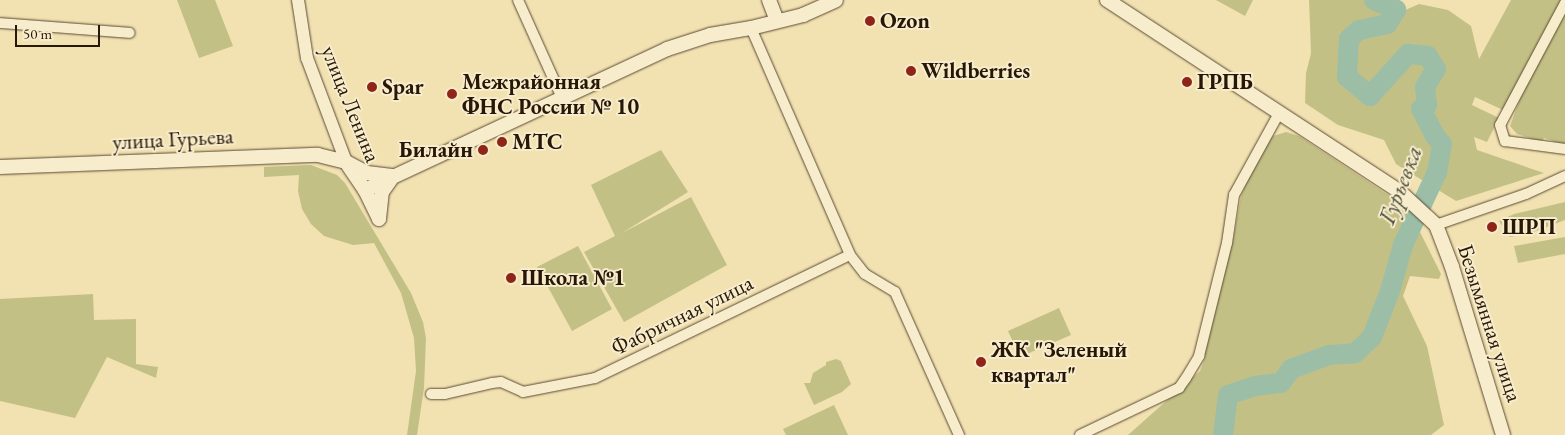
<!DOCTYPE html>
<meta charset="utf-8">
<style>
body{margin:0}
#map{position:relative;width:1565px;height:435px;overflow:hidden;background:#f2e1b1;font-family:"EB Garamond",serif}
div>[style]{position:absolute}
[style*='--x']{left:calc(var(--x)*1px);top:calc(var(--y)*1px);width:calc(var(--w)*1px);rotate:calc(var(--a)*1deg)}
.green>*{inset:0;background:#c3c086}
.river>*{height:20px;margin:-10px;padding:0 10px;transform-origin:10px;border-radius:10px;background:#9cbea7}
.roads{filter:drop-shadow(0 0 1px #5a4a32) drop-shadow(0 0 1px #5a4a32)}
.minor>*{height:10px;margin:-5px;padding:0 5px;transform-origin:5px;border-radius:5px;background:#f7eccc}
.tertiary>*{height:12px;margin:-6px;padding:0 6px;transform-origin:6px;border-radius:6px;background:#f7eccc}
.secondary>*{height:14px;margin:-7px;padding:0 7px;transform-origin:7px;border-radius:7px;background:#f7eccc}
.dots>*{width:14px;height:14px;translate:-50% -50%;box-sizing:border-box;border:2px solid #f7eccc;border-radius:50%}
span{translate:-50% -50%;white-space:nowrap;text-align:center;line-height:1.15;-webkit-text-stroke:4px #f7eccc;paint-order:stroke}
.poi-label{font-size:22px;color:#271707;font-weight:700}
.left{translate:0 -50%;text-align:left}
.right{translate:-100% -50%;text-align:right}
.street-label{font-size:22px;color:#271707}
.water-label{font-size:24px;color:#50513f;font-style:italic}
.scale{position:absolute;left:15px;top:25px;width:85px;height:22px;box-sizing:border-box;border:2px solid #271707;border-top:0;padding-left:6px;font-size:15px;line-height:18px;white-space:nowrap;color:#271707;-webkit-text-stroke:4px #f7eccc;paint-order:stroke}
</style>
<div id="map">
<div class="green">
<div style="clip-path:polygon(177px 0,215px 0,233px 46px,199px 58px)"></div>
<div style="clip-path:polygon(1216px 0,1253px 0,1245px 16px)"></div>
<div style="clip-path:polygon(1309px 0,1393px 0,1394px 15px,1419px 4px,1448px 10px,1471px 26px,1479px 59px,1511px 0,1563px 0,1503px 110px,1475px 97px,1472px 105px,1499px 118px,1487px 142px,1474px 137px,1477px 150px,1544px 173px,1456px 201px,1396px 164px,1384px 140px,1338px 125px,1305px 103px,1306px 73px,1311px 53px)"></div>
<div style="clip-path:polygon(1565px 14px,1565px 145px,1544px 138px,1542px 142px,1517px 134px,1510px 126px,1521px 96px)"></div>
<div style="clip-path:polygon(1286px 132px,1299px 136px,1408px 208px,1441px 274px,1439px 279px,1410px 276px,1403px 296px,1427px 346px,1444px 425px,1431px 435px,1128px 435px,1200px 371px,1205px 358px,1203px 349px,1233px 241px,1241px 196px,1253px 166px,1266px 144px,1273px 136px)"></div>
<div style="clip-path:polygon(661px 150px,688px 192px,622px 233px,691px 197px,727px 265px,624px 322px,584px 252px,615px 236px,591px 185px)"></div>
<div style="clip-path:polygon(311px 165px,337px 175px,345px 183px,411px 293px,423px 322px,426px 338px,424px 388px,417px 435px,407px 435px,416px 371px,414px 338px,401px 293px,374px 243px,353px 245px,324px 236px,311px 224px,302px 209px,298px 191px,299px 175px,264px 177px,264px 167px)"></div>
<div style="clip-path:polygon(1565px 202px,1565px 220px,1528px 234px,1510px 237px,1499px 221px,1514px 214px)"></div>
<div style="clip-path:polygon(1565px 237px,1565px 254px,1518px 263px,1514px 246px)"></div>
<div style="clip-path:polygon(578px 246px,612px 309px,572px 331px,537px 267px)"></div>
<div style="clip-path:polygon(93px 294px,94px 320px,136px 319px,136px 364px,158px 367px,156px 378px,107px 357px,75px 418px,0 401px,0 299px)"></div>
<div style="clip-path:polygon(1059px 308px,1071px 335px,1020px 357px,1008px 331px)"></div>
<div style="clip-path:polygon(836px 359px,841px 361px,851px 384px,842px 392px,814px 405px,804px 383px,810px 383px,813px 373px,826px 365px,826px 362px)"></div>
<div style="clip-path:polygon(834px 405px,848px 435px,786px 435px,783px 429px)"></div>
</div>
<div class="river">
<div style="--x:1223;--y:435;--w:40;--a:-82.9"></div>
<div style="--x:1228;--y:395;--w:28;--a:-18"></div>
<div style="--x:1255;--y:386;--w:26;--a:-7"></div>
<div style="--x:1281;--y:383;--w:17;--a:-54"></div>
<div style="--x:1291;--y:369;--w:40;--a:-20.2"></div>
<div style="--x:1329;--y:355;--w:26;--a:-4"></div>
<div style="--x:1355;--y:353;--w:23;--a:-43"></div>
<div style="--x:1372;--y:337;--w:49;--a:-68.6"></div>
<div style="--x:1390;--y:291;--w:48;--a:-74.2"></div>
<div style="--x:1403;--y:245;--w:81;--a:-65"></div>
<div style="--x:1437;--y:172;--w:28;--a:-80"></div>
<div style="--x:1442;--y:144;--w:11;--a:-131"></div>
<div style="--x:1435;--y:136;--w:30;--a:-117"></div>
<div style="--x:1421;--y:109;--w:7;--a:-34"></div>
<div style="--x:1427;--y:105;--w:18;--a:-96"></div>
<div style="--x:1425;--y:87;--w:21;--a:-59"></div>
<div style="--x:1436;--y:69;--w:15;--a:-122"></div>
<div style="--x:1428;--y:56;--w:20;--a:-174"></div>
<div style="--x:1408;--y:54;--w:57;--a:132.1"></div>
<div style="--x:1370;--y:96;--w:30;--a:-140"></div>
<div style="--x:1347;--y:77;--w:38;--a:-87"></div>
<div style="--x:1349;--y:39;--w:13;--a:-42"></div>
<div style="--x:1359;--y:30;--w:29;--a:-12"></div>
<div style="--x:1387;--y:24;--w:17;--a:-57"></div>
<div style="--x:1396;--y:10;--w:24;--a:-156"></div>
</div>
<div class="roads">
<div class="minor">
<div style="--x:518;--y:0;--w:107;--a:65.8"></div>
<div style="--x:1565;--y:3;--w:138;--a:118"></div>
<div style="--x:1500;--y:125;--w:17;--a:73"></div>
<div style="--x:1505;--y:141;--w:61;--a:7.6"></div>
<div style="--x:0;--y:23;--w:130;--a:4.4"></div>
<div style="--x:751;--y:28;--w:248;--a:66.4"></div>
<div style="--x:850;--y:255;--w:24;--a:52"></div>
<div style="--x:865;--y:274;--w:35;--a:31"></div>
<div style="--x:895;--y:292;--w:157;--a:65.9"></div>
<div style="--x:1436;--y:225;--w:95;--a:-19"></div>
<div style="--x:1526;--y:194;--w:43;--a:-24.8"></div>
<div style="--x:431;--y:394;--w:14;--a:0"></div>
<div style="--x:445;--y:394;--w:48;--a:-13.2"></div>
<div style="--x:492;--y:383;--w:9;--a:-6"></div>
<div style="--x:501;--y:382;--w:24;--a:24"></div>
<div style="--x:523;--y:392;--w:73;--a:-11"></div>
<div style="--x:595;--y:378;--w:283;--a:-25.8"></div>
<div style="--x:1080;--y:435;--w:110;--a:-25.4"></div>
<div style="--x:1179;--y:388;--w:12;--a:-55"></div>
<div style="--x:1186;--y:378;--w:26;--a:-59"></div>
<div style="--x:1199;--y:356;--w:116;--a:-76.1"></div>
<div style="--x:1227;--y:243;--w:49;--a:-81.7"></div>
<div style="--x:1234;--y:195;--w:94;--a:-61.2"></div>
</div>
<div class="tertiary">
<div style="--x:298;--y:0;--w:59;--a:81.2"></div>
<div style="--x:307;--y:58;--w:111;--a:69.4"></div>
</div>
<div class="secondary">
<div style="--x:769;--y:0;--w:22;--a:69"></div>
<div style="--x:1107;--y:0;--w:349;--a:33.2"></div>
<div style="--x:1399;--y:191;--w:50;--a:42.6"></div>
<div style="--x:1436;--y:225;--w:45;--a:69.1"></div>
<div style="--x:1452;--y:267;--w:176;--a:73.1"></div>
<div style="--x:348;--y:165;--w:30;--a:56"></div>
<div style="--x:365;--y:190;--w:32;--a:64"></div>
<div style="--x:0;--y:167;--w:318;--a:-2.2"></div>
<div style="--x:318;--y:155;--w:29;--a:14"></div>
<div style="--x:346;--y:162;--w:24;--a:28"></div>
<div style="--x:367;--y:173;--w:25;--a:7"></div>
<div style="--x:365;--y:190;--w:333;--a:-25"></div>
<div style="--x:667;--y:49;--w:45;--a:-18"></div>
<div style="--x:710;--y:35;--w:42;--a:-9.7"></div>
<div style="--x:751;--y:28;--w:54;--a:-14"></div>
<div style="--x:803;--y:15;--w:36;--a:-24"></div>
<div style="--x:379;--y:219;--w:27;--a:-84"></div>
<div style="--x:382;--y:192;--w:16;--a:-55"></div>
</div>
</div>
<div class="dots">
<div style="left:870px;top:21px;background:#8f2418"></div>
<div style="left:911px;top:71px;background:#8f2418"></div>
<div style="left:1187px;top:82px;background:#8f2418"></div>
<div style="left:372px;top:87px;background:#8f2418"></div>
<div style="left:452px;top:94px;background:#8f2418"></div>
<div style="left:502px;top:142px;background:#8f2418"></div>
<div style="left:483px;top:150px;background:#8f2418"></div>
<div style="left:1492px;top:227px;background:#8f2418"></div>
<div style="left:511px;top:278px;background:#8f2418"></div>
<div style="left:981px;top:362px;background:#8f2418"></div>
</div>
<div class="poi-label">
<span class="left" style="left:880px;top:21px">Ozon</span>
<span class="left" style="left:921px;top:71px">Wildberries</span>
<span class="left" style="left:462px;top:94px">Межрайонная<br>ФНС России № 10</span>
<span class="left" style="left:1197px;top:82px">ГРПБ</span>
<span class="left" style="left:382px;top:87px">Spar</span>
<span class="left" style="left:512px;top:142px">МТС</span>
<span class="right" style="left:473px;top:150px">Билайн</span>
<span class="left" style="left:1502px;top:227px">ШРП</span>
<span class="left" style="left:521px;top:278px">Школа №1</span>
<span class="left" style="left:991px;top:362px">ЖК "Зеленый<br>квартал"</span>
</div>
<div class="street-label">
<span style="left:351px;top:104px;rotate:68deg">улица Ленина</span>
<span style="left:173px;top:139px;rotate:-3deg">улица Гурьева</span>
<span style="left:682px;top:315px;rotate:-26deg">Фабричная улица</span>
<span style="left:1490px;top:323px;rotate:72deg">Безымянная улица</span>
</div>
<div class="water-label">
<span style="left:1400px;top:185px;rotate:-69deg">Гурьевка</span>
</div>
<div class="scale">50 m</div>
</div>
